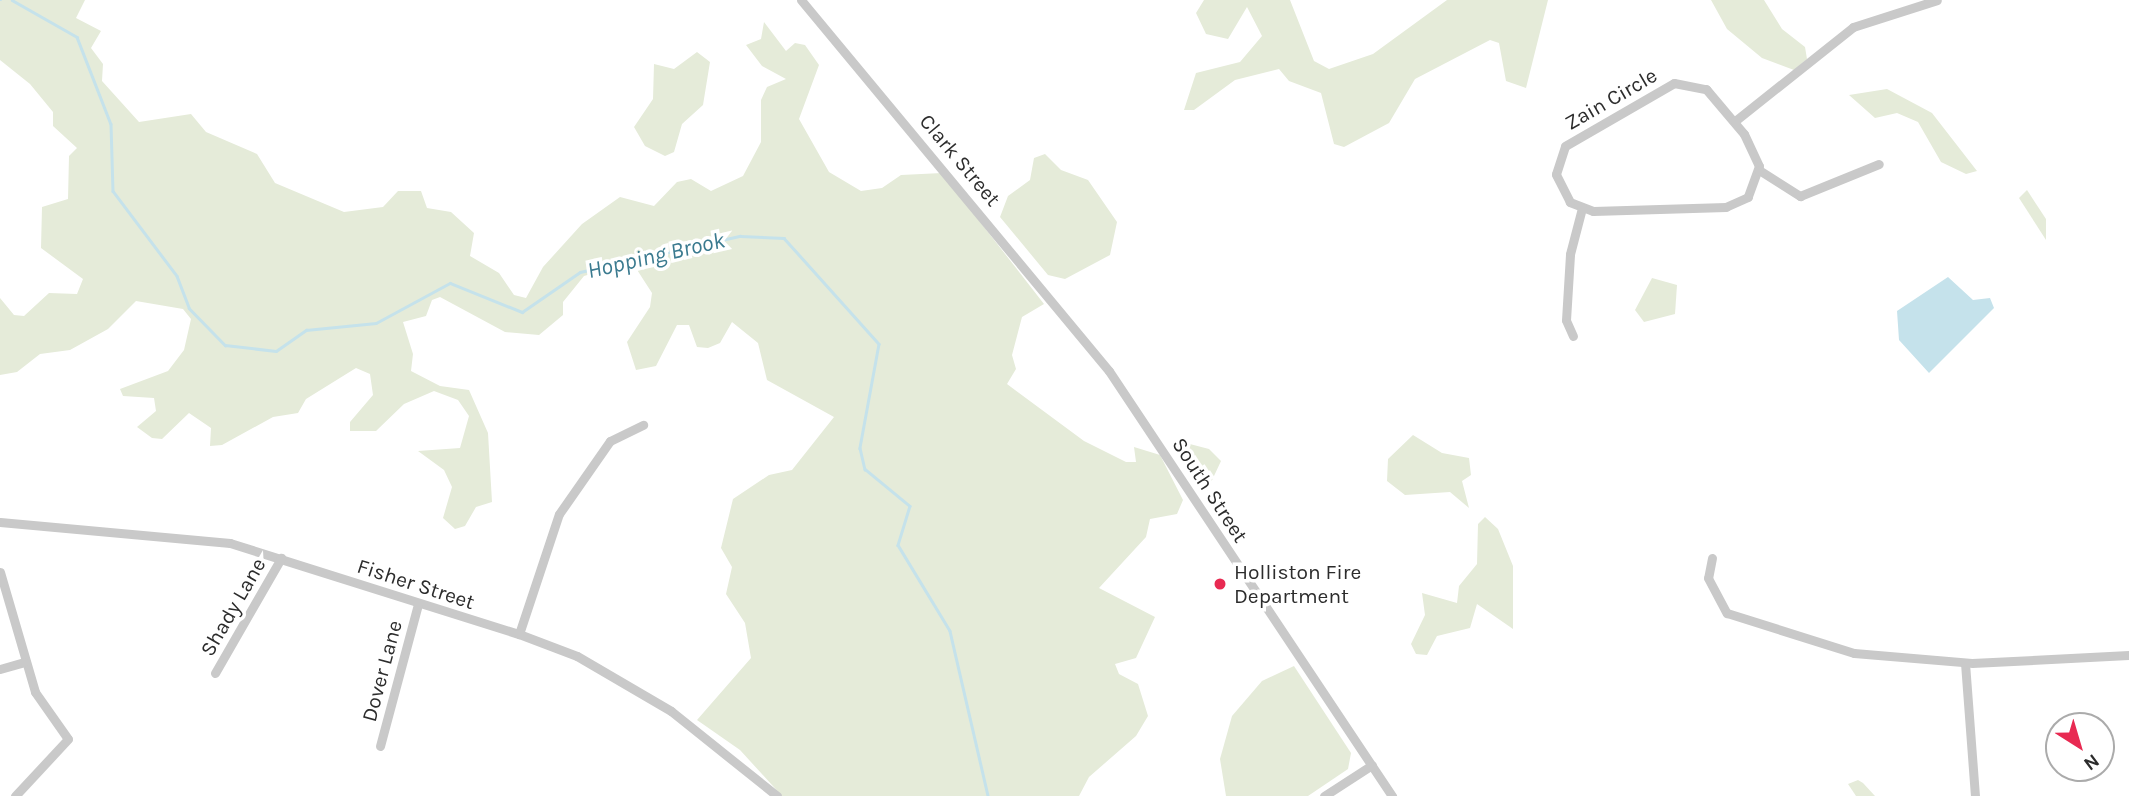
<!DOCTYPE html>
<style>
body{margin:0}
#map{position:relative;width:2129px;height:796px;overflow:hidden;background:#fff;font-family:Karla,sans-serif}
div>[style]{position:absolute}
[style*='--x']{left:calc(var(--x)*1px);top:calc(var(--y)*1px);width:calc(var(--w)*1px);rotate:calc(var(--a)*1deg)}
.green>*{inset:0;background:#e5ebd9}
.water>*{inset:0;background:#c5e2eb}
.stream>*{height:2.5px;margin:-1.25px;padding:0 1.25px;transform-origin:1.25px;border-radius:1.25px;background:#c5e2eb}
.street>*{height:9px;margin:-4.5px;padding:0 4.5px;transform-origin:4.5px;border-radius:4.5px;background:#c9c9c9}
.dots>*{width:19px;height:19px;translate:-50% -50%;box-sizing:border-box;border:4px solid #fff;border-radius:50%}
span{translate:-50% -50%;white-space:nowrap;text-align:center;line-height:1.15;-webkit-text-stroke:7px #fff;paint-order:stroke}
.street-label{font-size:21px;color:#2c2c2c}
.poi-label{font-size:21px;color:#2c2c2c}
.left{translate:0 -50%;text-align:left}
.water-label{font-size:23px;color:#3a7a8f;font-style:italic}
.north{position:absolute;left:2045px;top:712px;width:70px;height:70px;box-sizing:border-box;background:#fff;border:2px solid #ababab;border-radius:50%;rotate:143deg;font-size:19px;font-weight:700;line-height:28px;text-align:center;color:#2c2c2c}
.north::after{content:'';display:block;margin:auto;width:24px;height:32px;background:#e82a52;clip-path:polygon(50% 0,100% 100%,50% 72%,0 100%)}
</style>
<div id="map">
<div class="green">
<div style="clip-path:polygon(0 0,85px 0,76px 18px,101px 31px,91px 48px,103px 64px,102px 81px,139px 122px,191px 114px,206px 132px,257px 154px,275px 183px,344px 212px,383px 207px,398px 191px,421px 191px,427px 208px,451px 212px,474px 233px,470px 256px,499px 273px,514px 295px,526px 298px,543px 267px,582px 224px,620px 197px,654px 206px,677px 182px,691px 179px,711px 191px,743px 176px,761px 142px,761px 100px,767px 87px,786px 79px,762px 66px,746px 45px,761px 39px,764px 22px,786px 51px,795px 43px,805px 45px,819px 65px,799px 119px,829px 172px,861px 191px,882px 188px,901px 175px,942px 173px,1044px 304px,1022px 317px,1012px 355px,1016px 369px,1007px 384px,1084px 441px,1126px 462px,1136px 462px,1134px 447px,1160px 455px,1183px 500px,1177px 514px,1150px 519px,1146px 537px,1099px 588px,1155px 617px,1136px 658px,1115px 664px,1119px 674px,1138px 684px,1148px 716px,1136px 736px,1089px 777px,1079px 796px,782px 796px,740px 750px,697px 720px,751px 658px,745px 623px,726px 594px,732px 567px,721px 548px,733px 499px,769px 475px,792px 470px,834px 417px,767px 380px,758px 343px,732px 322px,720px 343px,708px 348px,697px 347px,689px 325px,677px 325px,656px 366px,636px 370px,627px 342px,650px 307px,652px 293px,632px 262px,584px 276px,563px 302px,563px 315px,539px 335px,505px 332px,440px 297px,432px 300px,426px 316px,403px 322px,413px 354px,411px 371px,440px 386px,469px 390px,488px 433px,492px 502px,476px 507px,465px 526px,455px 529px,443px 518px,452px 487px,444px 470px,418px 451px,460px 448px,469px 416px,458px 400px,434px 391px,404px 404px,376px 431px,350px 431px,350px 422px,373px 395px,370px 374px,356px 368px,306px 399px,298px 413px,273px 417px,222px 445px,210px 446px,211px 428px,189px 413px,162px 439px,152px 438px,137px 427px,156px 411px,154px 398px,123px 396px,120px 389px,168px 371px,184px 350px,191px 319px,183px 309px,136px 301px,108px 329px,70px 350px,40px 354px,17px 372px,0 375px,0 298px,14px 315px,24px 316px,49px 293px,77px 294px,83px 279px,41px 248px,42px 207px,68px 199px,69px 156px,77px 148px,53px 126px,53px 112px,30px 84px,0 60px)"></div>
<div style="clip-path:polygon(1204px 0,1290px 0,1314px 61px,1329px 69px,1373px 54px,1447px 0,1548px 0,1526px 88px,1506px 81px,1499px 43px,1490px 40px,1415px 79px,1389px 123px,1344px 147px,1334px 144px,1321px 93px,1289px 81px,1279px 69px,1235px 80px,1194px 110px,1184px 110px,1196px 73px,1240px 62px,1262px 36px,1247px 7px,1228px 39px,1206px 34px,1196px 13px)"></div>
<div style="clip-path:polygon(1711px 0,1764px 0,1782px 29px,1805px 47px,1807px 59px,1794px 70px,1762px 58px,1727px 29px)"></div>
<div style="clip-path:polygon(697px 52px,710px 62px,703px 105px,682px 124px,674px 152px,665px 156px,645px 146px,634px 127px,653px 99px,654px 64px,674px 69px)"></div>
<div style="clip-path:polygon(1887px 89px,1932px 113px,1977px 171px,1966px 174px,1941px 162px,1918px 122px,1897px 113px,1875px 118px,1849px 95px)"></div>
<div style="clip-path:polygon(1045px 154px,1061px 170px,1088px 180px,1117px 222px,1110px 255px,1065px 279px,1048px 275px,1000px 217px,1008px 196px,1030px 180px,1034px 158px)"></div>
<div style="clip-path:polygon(2027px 190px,2046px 219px,2046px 240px,2019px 198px)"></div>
<div style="clip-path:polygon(1652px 278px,1677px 285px,1675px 314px,1644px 322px,1635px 310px)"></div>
<div style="clip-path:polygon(1413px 435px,1442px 453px,1469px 458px,1471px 475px,1462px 481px,1469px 508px,1450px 492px,1405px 495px,1387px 481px,1388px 459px)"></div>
<div style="clip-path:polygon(1186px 443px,1209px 449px,1221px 461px,1207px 491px,1181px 450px)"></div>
<div style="clip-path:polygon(1485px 517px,1498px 529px,1513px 566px,1513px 629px,1477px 604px,1470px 628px,1437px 636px,1427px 655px,1416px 654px,1411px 644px,1425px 615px,1422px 593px,1457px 603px,1459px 586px,1477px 564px,1478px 524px)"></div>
<div style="clip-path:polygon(1294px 666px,1351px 753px,1348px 769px,1308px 796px,1226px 796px,1220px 759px,1232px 716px,1262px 681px)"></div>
<div style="clip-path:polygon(1858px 780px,1863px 783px,1875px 796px,1856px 796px,1848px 784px)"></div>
</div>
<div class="water">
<div style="clip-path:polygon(1948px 277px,1973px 300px,1990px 298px,1994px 308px,1929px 373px,1899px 340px,1897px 311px)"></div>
</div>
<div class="stream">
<div style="--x:0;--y:0;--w:1;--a:0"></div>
<div style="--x:12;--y:0;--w:75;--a:29.6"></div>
<div style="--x:77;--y:37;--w:93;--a:68.7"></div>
<div style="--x:111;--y:124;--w:67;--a:88.3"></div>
<div style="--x:113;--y:191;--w:106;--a:53"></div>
<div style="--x:177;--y:276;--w:34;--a:69"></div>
<div style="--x:189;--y:308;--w:52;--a:45.8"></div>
<div style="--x:225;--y:345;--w:51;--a:6.7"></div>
<div style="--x:276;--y:351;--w:37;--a:-35"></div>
<div style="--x:306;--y:330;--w:70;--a:-5.7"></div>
<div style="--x:376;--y:323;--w:84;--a:-28.4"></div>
<div style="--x:450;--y:283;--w:78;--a:21.9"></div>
<div style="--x:522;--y:312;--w:70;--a:-34.6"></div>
<div style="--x:580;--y:272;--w:164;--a:-12.7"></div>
<div style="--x:740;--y:236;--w:44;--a:2.6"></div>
<div style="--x:784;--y:238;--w:142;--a:48.1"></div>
<div style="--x:879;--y:344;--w:106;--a:100.4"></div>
<div style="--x:860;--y:448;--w:22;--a:77"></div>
<div style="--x:865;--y:469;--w:58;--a:39.4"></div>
<div style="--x:910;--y:506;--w:41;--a:107.1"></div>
<div style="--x:898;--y:545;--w:100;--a:58.8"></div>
<div style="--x:950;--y:631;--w:169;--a:77"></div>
</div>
<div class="street">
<div style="--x:801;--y:0;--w:482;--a:50.3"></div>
<div style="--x:1109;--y:371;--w:511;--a:56.34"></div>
<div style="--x:1674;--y:83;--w:33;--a:11"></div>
<div style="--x:1706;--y:89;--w:59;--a:49.8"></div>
<div style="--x:1744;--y:134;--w:35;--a:65"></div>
<div style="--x:1759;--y:166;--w:33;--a:110"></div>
<div style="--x:1748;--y:197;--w:24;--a:156"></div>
<div style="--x:1726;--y:207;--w:133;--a:178.3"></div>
<div style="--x:1593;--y:211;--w:25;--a:-159"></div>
<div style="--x:1570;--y:202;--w:31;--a:-117"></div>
<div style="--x:1556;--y:174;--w:29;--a:-72"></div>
<div style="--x:1565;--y:146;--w:126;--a:-30"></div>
<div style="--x:1735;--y:121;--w:151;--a:-38.5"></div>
<div style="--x:1853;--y:27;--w:88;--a:-17.8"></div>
<div style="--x:1759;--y:170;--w:49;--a:32.4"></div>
<div style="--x:1800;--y:196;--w:85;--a:-22.1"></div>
<div style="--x:1573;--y:336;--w:17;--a:-114"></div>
<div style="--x:1566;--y:320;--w:66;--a:-86.5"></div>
<div style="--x:1570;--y:254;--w:48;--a:-75.4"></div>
<div style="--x:0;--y:522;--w:231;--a:5.2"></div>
<div style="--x:230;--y:543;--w:303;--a:17.5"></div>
<div style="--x:519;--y:634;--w:62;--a:20.8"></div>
<div style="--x:577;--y:656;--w:109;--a:30.3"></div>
<div style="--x:671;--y:711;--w:136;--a:38.7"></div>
<div style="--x:1712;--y:558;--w:20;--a:101"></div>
<div style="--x:1708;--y:578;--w:40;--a:62"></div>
<div style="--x:1727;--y:613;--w:133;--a:17.5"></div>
<div style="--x:1854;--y:653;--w:118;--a:4.8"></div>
<div style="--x:1972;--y:663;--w:157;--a:-2.9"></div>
<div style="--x:0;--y:572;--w:125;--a:73.7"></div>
<div style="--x:35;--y:692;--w:57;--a:54.9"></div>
<div style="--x:68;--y:739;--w:78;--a:132.9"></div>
<div style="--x:519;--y:634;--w:126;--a:-71.6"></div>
<div style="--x:559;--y:514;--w:89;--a:-55.1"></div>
<div style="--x:610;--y:441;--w:37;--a:-26"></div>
<div style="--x:1965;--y:663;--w:133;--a:85.7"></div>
<div style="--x:0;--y:669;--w:25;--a:-16"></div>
<div style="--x:215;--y:673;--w:133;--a:-60.1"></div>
<div style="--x:380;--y:746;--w:147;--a:-75"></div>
<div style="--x:1324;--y:796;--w:57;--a:-32.9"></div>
</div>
<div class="dots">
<div style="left:1220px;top:584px;background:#e82a52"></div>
</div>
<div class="street-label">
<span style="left:1611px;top:99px;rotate:-30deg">Zain Circle</span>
<span style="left:960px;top:160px;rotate:50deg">Clark Street</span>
<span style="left:1210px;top:490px;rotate:57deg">South Street</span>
<span style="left:416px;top:584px;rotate:18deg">Fisher Street</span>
<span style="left:233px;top:607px;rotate:-60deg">Shady Lane</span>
<span style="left:382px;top:671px;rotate:-75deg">Dover Lane</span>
</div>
<div class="poi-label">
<span class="left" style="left:1234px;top:584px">Holliston Fire<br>Department</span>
</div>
<div class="water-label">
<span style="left:656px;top:256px;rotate:-13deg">Hopping Brook</span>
</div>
<div class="north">N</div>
</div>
